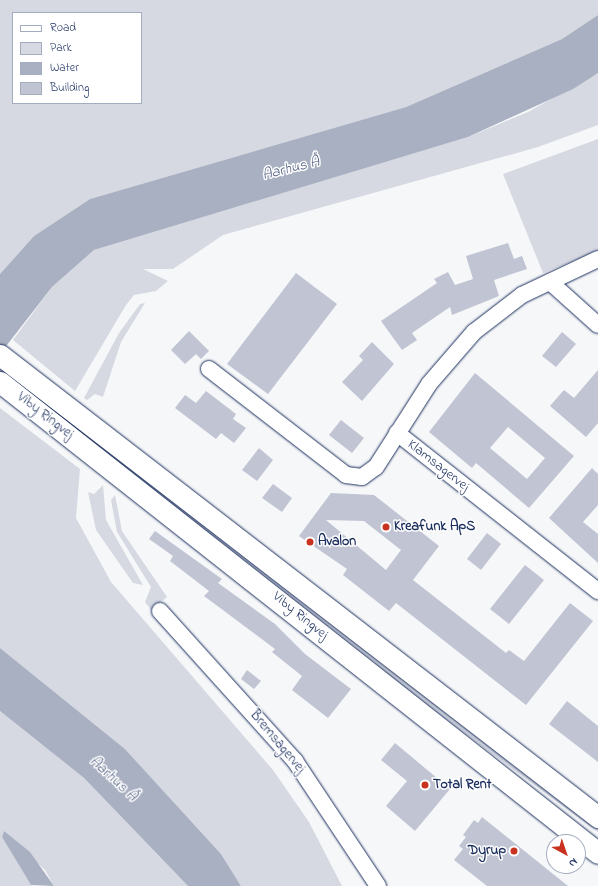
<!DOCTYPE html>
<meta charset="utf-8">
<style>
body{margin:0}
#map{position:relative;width:598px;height:886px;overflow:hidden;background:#f6f7f9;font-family:"Indie Flower",sans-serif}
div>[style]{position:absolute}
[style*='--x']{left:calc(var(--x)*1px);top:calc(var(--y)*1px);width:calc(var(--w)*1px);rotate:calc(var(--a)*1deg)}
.green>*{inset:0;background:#d6d9e2}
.water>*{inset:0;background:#a9b0c1}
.building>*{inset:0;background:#c0c4d3}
.roads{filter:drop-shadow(0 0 1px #1b2f5e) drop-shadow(0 0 1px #1b2f5e)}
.minor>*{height:16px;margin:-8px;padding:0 8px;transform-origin:8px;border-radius:8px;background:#fff}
.major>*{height:21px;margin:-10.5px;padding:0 10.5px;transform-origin:10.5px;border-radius:10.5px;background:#fff}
.dots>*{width:11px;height:11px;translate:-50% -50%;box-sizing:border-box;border:2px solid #fff;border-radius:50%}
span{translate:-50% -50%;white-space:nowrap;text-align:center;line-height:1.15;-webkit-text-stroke:3px #fff;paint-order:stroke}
.street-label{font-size:14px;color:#1b2f5e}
.poi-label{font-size:14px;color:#1b2f5e;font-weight:700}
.left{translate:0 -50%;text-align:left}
.right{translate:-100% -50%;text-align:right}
.water-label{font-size:15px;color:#4d5c81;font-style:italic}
.legend{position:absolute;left:12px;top:12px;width:130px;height:92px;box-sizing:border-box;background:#fff;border:1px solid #a4acbf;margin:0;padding:5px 7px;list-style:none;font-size:12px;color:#1b2f5e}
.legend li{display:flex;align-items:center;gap:8px;height:20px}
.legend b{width:20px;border:1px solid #a4acbf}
.north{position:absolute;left:546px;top:834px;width:40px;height:40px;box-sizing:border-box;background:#fff;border:1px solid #a4acbf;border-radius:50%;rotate:140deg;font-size:11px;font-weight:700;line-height:16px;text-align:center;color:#1b2f5e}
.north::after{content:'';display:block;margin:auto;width:14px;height:18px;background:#c8321e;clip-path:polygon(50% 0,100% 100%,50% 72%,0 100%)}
</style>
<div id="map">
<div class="green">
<div style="clip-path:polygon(evenodd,0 0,598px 0,598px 15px,562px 39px,406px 107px,90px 199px,34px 236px,0 274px,0 0,13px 13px,141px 13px,141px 103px,13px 103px,13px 13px)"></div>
<div style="clip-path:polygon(598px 73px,598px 125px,538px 147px,223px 235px,173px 269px,143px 269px,168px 281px,156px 291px,134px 295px,126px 305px,75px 391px,13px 340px,52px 287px,94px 250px,468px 137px,528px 112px)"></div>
<div style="clip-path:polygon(598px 139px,598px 251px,543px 273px,503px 174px)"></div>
<div style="clip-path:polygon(145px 303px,121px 342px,103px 397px,95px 394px,87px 400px,84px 398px,119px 333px,140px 304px)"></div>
<div style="clip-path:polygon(0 366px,598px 827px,598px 832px,425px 704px,0 371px)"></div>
<div style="clip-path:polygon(0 408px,80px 469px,76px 518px,111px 582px,273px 770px,309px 822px,342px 886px,241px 886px,221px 854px,125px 749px,0 648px)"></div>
<div style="clip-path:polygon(103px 485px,106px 520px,143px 585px,133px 583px,96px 530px,88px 492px,94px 494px)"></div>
<div style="clip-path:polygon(115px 495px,122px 531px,167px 597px,151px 610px,145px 602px,151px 587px,117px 532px,111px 500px)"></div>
<div style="clip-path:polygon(0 711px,84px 778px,188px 886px,54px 886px,45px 870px,4px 831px,2px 837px,32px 886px,0 886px)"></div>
</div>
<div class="water">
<div style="clip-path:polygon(598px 15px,598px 73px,573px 89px,468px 137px,94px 250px,52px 287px,0 354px,0 274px,34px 236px,90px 199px,406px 107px,562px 39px)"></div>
<div style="clip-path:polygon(0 648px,125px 749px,221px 854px,241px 886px,188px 886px,84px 778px,0 711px)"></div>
<div style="clip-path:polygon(4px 831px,30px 852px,54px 886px,31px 885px,2px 837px)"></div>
</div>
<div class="building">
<div style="clip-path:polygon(508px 243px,514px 259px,522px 256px,527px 269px,494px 280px,499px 296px,452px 315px,450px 307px,412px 333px,417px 340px,402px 350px,381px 321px,437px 283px,434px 279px,448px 272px,455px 285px,473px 279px,466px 256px)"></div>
<div style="clip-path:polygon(296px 273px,337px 304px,268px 394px,227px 364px)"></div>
<div style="clip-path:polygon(189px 331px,209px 351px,201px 359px,196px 354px,185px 364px,171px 350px)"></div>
<div style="clip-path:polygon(562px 332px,576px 344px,556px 367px,542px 356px)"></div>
<div style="clip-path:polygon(372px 342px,394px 364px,362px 401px,342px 382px,363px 360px,359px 356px)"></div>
<div style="clip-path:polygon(598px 370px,598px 423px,586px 437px,550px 406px,564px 390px,574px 398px)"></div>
<div style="clip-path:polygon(evenodd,475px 373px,574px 456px,529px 508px,476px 463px,472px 468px,429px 432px,475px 373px,508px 427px,545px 458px,527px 479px,490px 448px,508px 427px)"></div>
<div style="clip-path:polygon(206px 391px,236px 414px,233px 419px,246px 428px,234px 443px,221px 433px,216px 439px,175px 408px,185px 395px,196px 403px)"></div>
<div style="clip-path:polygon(341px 420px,364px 438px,352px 453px,329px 435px)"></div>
<div style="clip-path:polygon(259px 448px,273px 460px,257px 481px,242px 470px)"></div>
<div style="clip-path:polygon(592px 468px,598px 474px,598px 505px,583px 522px,598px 534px,598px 563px,549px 518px)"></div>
<div style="clip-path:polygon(273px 484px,292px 498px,282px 512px,262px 498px)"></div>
<div style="clip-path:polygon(evenodd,331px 493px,374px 495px,439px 546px,413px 580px,506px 653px,509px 650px,524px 661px,570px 603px,593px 621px,526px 705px,396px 603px,389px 611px,343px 575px,347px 569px,299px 536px,331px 493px,326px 520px,364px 521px,401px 550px,386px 570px,326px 520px)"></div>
<div style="clip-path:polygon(155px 531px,222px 579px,218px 583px,275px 624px,305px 654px,351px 689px,328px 718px,292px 690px,302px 676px,272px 652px,275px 649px,204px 596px,209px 591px,170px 561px,173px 556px,149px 539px)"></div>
<div style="clip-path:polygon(487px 533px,501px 544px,481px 570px,467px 559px)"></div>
<div style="clip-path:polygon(525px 565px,544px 580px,509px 624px,490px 609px)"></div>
<div style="clip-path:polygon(247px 670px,261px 681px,254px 689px,241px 679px)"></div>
<div style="clip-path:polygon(567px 701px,598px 726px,598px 762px,549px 724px)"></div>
<div style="clip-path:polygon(395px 743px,450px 789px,415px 831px,386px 806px,407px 781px,381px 760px)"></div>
<div style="clip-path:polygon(482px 817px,568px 886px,487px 886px,454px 860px,463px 849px,459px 846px,466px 837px,463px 835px,474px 820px,478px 823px)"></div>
</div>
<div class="roads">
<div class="minor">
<div style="--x:550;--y:282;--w:64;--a:41.9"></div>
<div style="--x:209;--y:369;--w:173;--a:37.7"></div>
<div style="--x:346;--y:475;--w:16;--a:7"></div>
<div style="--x:362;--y:477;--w:17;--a:-36"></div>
<div style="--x:376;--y:467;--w:98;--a:-57.4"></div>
<div style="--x:429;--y:384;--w:69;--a:-49.1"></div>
<div style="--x:474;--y:332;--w:61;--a:-37.6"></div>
<div style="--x:522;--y:295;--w:84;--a:-25.3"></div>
<div style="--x:397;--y:433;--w:256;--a:38.2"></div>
<div style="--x:160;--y:611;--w:202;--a:48"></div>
<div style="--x:295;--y:761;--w:150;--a:56.4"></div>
</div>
<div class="major">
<div style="--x:0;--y:355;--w:756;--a:37.69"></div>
<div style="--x:0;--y:382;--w:761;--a:38.22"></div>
</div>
</div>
<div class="dots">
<div style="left:386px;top:527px;background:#c8321e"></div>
<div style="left:310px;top:542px;background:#c8321e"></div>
<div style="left:425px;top:785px;background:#c8321e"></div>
<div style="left:514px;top:851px;background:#c8321e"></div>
</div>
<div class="street-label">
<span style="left:45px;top:416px;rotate:38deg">Viby Ringvej</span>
<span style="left:438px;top:466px;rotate:38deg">Klamsagervej</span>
<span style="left:300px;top:616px;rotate:39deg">Viby Ringvej</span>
<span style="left:277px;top:742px;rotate:50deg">Bremsagervej</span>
</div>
<div class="poi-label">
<span class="left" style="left:394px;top:527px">Kreafunk ApS</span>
<span class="left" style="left:318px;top:542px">Avalon</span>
<span class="left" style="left:433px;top:785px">Total Rent</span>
<span class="right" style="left:506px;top:851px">Dyrup</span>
</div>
<div class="water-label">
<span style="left:291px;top:169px;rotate:-14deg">Aarhus Å</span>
<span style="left:113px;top:779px;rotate:43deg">Aarhus Å</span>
</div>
<ul class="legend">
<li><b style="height:5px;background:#fff"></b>Road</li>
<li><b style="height:11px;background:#d6d9e2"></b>Park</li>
<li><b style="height:11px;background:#a9b0c1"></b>Water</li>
<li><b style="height:11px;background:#c0c4d3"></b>Building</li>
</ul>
<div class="north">N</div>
</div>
